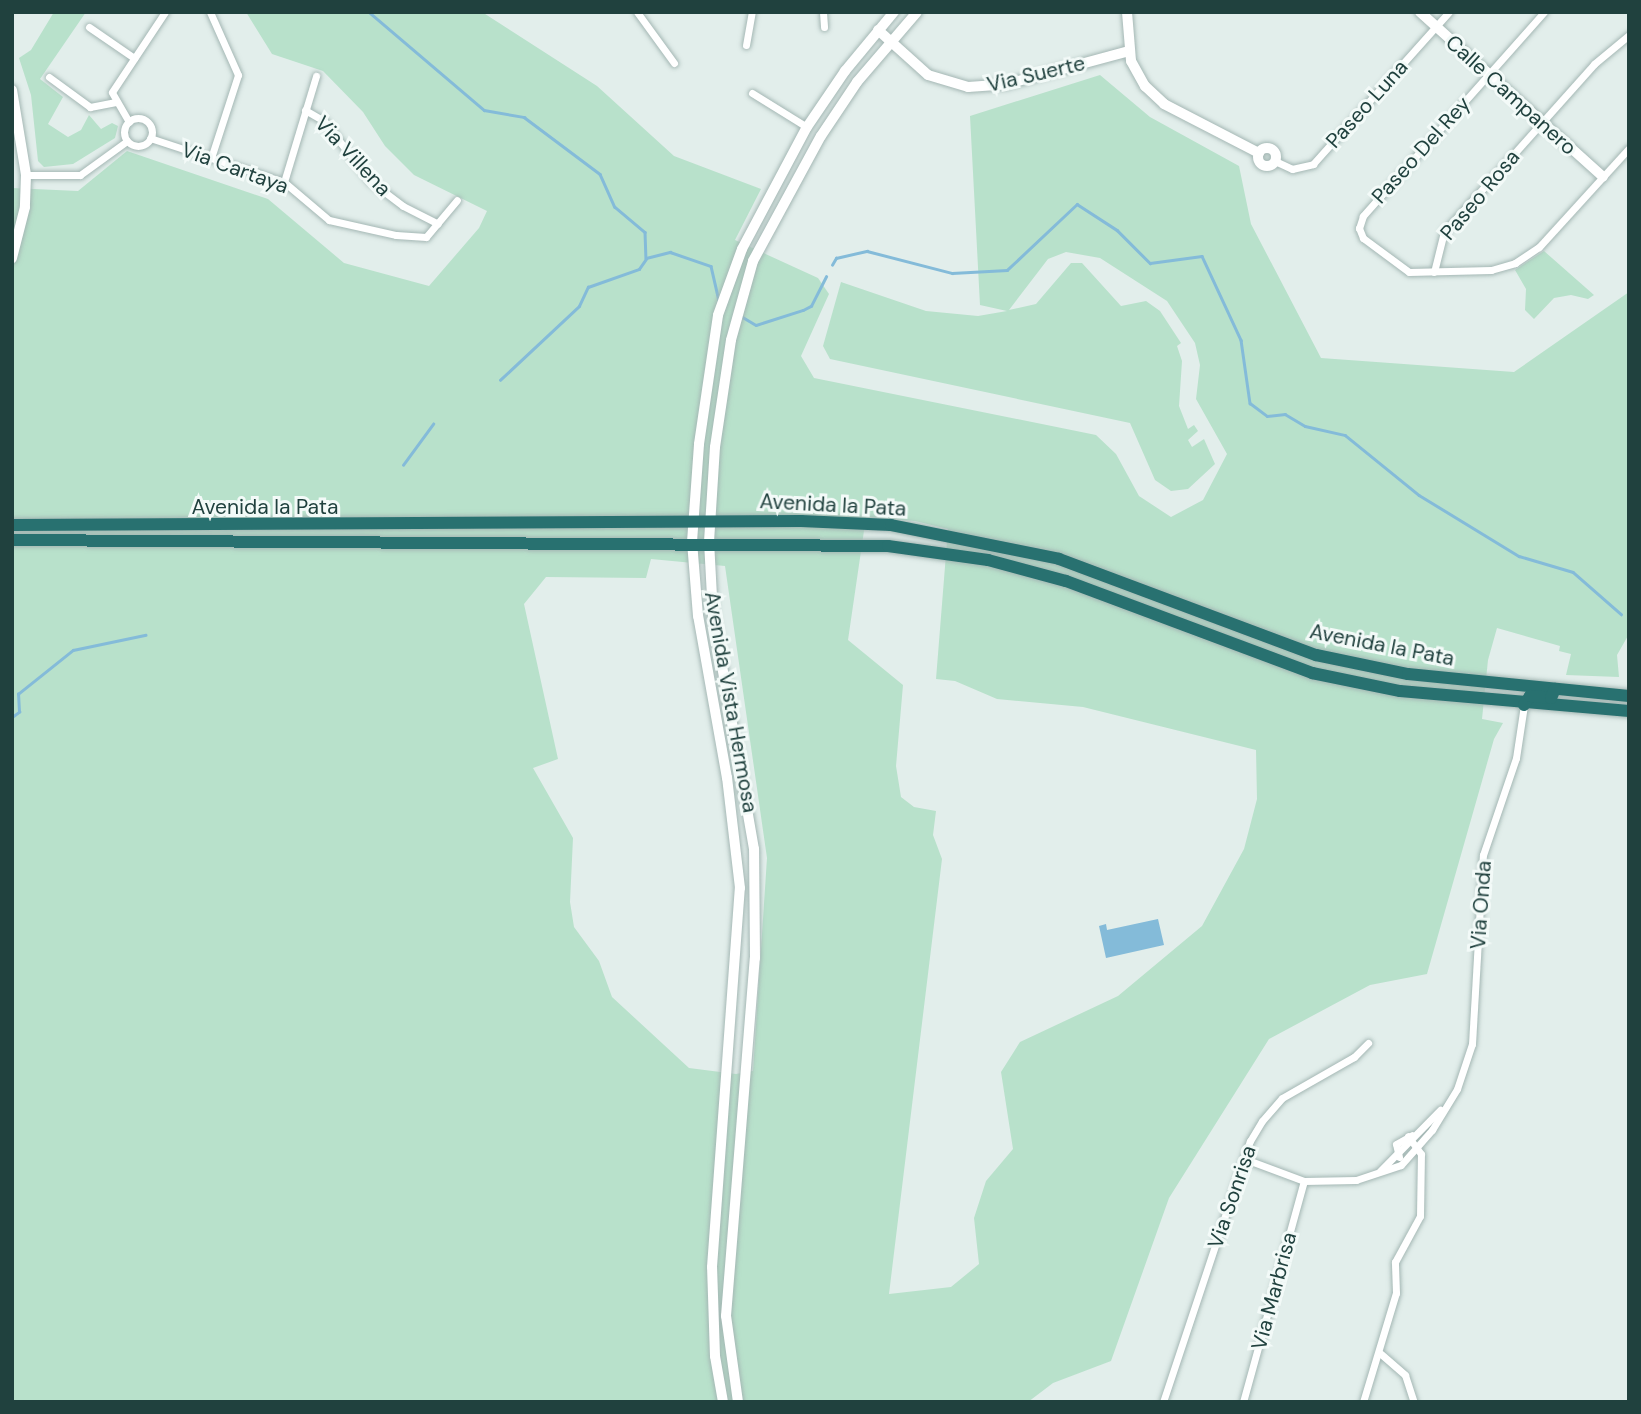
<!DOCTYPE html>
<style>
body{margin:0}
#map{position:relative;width:1641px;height:1414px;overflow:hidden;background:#e2eeeb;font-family:"DM Sans",sans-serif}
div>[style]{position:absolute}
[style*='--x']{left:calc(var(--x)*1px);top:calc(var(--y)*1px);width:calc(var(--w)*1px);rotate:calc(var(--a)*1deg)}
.green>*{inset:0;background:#b8e1cb}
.water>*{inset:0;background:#84bbd9}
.stream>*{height:2.5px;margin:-1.25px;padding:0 1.25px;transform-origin:1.25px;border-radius:1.25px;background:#84bbd9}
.roads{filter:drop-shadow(0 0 2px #a4b7b4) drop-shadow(0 0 2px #a4b7b4)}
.street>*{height:7px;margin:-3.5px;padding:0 3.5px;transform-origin:3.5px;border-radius:3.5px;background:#fff}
.street>.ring{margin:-3.5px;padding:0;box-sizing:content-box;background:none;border:7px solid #fff;border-radius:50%}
.secondary>*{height:10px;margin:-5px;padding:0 5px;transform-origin:5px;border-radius:5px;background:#fff}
.secondary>.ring{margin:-5px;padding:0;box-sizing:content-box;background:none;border:10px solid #fff;border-radius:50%}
.highway>*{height:12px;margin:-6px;padding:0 6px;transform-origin:6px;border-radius:6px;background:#287170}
span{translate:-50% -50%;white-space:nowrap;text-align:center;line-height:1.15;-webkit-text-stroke:6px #f3faf8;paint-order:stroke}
.street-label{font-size:21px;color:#20413e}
.frame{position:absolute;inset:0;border:14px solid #20413e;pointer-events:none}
</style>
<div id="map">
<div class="green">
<div style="clip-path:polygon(54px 12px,86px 12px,40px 79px,63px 97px,48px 124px,68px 137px,81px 130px,89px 115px,101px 129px,112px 123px,118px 126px,115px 138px,73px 164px,44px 167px,38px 161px,31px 95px,19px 58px,31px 50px)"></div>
<div style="clip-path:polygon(evenodd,246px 12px,482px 12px,597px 86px,674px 156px,761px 189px,735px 240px,818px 278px,829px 294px,801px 356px,814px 378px,1096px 435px,1116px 454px,1139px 496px,1171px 517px,1203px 500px,1227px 454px,1196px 399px,1200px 365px,1195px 343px,1167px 301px,1100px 258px,1066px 252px,1048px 259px,1009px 310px,1036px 304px,1071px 263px,1082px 263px,1121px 306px,1146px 301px,1160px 311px,1181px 343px,1177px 346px,1182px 361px,1179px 406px,1188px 429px,1194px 425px,1198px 431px,1188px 440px,1192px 447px,1204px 439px,1215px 464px,1188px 489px,1171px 491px,1155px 480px,1130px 423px,830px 359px,823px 346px,841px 282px,926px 311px,978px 316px,1007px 311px,980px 305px,970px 116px,1100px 75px,1150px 117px,1239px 166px,1251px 224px,1321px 358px,1514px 372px,1629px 292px,1629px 634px,1617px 655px,1619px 677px,1566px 675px,1571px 654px,1559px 651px,1560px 646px,1497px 628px,1488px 660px,1482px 719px,1503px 723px,1494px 739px,1427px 974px,1370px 985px,1269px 1039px,1169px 1198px,1111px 1361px,1053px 1383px,1028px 1402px,12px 1402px,12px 188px,78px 191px,127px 151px,268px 199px,344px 263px,429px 286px,479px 228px,487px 211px,414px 175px,385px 146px,363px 112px,323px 71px,272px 54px,246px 12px,866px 517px,915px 521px,948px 529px,936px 679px,955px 681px,997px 699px,1083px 707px,1256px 750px,1257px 799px,1244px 849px,1202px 926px,1118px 996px,1020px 1042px,1001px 1072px,1013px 1149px,986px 1181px,974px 1218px,979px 1264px,951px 1287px,889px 1294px,942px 859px,933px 835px,936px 811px,914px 807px,901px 797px,896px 766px,903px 685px,848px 640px,866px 517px,246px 12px,651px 559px,725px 566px,767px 858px,753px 1071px,736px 1074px,689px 1068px,612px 997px,599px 961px,574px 927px,570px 902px,573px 838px,533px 768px,558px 759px,524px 604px,546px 577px,646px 578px,651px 559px)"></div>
<div style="clip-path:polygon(1544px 251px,1594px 295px,1588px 299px,1571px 295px,1554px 298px,1534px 319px,1525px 310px,1526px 289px,1515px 270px)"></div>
</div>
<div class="water">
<div style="clip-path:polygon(1158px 919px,1164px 945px,1106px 958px,1099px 926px,1106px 924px,1107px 930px)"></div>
</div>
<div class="stream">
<div style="--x:369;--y:12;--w:151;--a:40.4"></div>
<div style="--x:484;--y:110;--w:41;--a:9.9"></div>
<div style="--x:524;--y:117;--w:95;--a:36.9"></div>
<div style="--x:600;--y:174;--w:36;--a:66"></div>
<div style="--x:615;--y:207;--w:39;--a:40"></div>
<div style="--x:645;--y:232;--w:26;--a:88"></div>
<div style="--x:646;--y:258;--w:25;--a:-14"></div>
<div style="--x:670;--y:252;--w:43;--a:18.9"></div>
<div style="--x:711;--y:266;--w:39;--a:77"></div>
<div style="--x:832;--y:265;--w:8;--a:-60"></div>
<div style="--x:836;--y:258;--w:32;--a:-13"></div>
<div style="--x:867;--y:251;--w:88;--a:14.5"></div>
<div style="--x:952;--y:273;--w:55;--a:-3.1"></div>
<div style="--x:1007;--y:270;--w:96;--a:-43.3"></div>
<div style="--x:1077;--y:204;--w:48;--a:33"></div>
<div style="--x:1117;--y:230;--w:47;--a:45"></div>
<div style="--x:1150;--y:263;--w:52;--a:-7.7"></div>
<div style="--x:1202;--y:256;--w:93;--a:65.1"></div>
<div style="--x:1241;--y:340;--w:64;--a:81.9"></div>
<div style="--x:1250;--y:403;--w:21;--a:37"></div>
<div style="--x:1267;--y:416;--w:18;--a:-6"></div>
<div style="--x:1285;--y:414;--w:23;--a:31"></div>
<div style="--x:1305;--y:426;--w:41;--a:12.7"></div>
<div style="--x:1345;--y:435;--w:95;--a:39"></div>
<div style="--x:1419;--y:495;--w:117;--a:31.4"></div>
<div style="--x:1519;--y:556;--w:56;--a:16.5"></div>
<div style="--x:1573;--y:572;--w:64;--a:41.2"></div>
<div style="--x:741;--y:316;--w:17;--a:31"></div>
<div style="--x:756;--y:325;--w:49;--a:-17.7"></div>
<div style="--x:803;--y:310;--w:9;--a:-27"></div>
<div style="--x:811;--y:306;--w:33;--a:-63"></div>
<div style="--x:500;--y:380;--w:108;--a:-43.1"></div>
<div style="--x:579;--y:306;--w:21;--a:-65"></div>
<div style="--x:588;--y:287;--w:54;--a:-19.4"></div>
<div style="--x:639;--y:269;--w:12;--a:-55"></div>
<div style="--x:403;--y:465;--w:51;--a:-53.8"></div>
<div style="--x:12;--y:717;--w:9;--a:-36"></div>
<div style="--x:19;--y:712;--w:18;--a:-93"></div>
<div style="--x:18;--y:694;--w:70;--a:-38.7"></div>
<div style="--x:73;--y:650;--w:74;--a:-11.8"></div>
</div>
<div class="roads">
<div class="street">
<div style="--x:210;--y:12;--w:69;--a:66"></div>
<div style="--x:238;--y:75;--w:87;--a:108"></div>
<div style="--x:637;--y:12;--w:63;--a:54"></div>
<div style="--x:823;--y:12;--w:15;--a:86"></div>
<div style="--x:1544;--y:12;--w:273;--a:131.6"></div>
<div style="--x:1363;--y:216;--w:13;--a:108"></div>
<div style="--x:1359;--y:228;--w:11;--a:68"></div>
<div style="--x:1363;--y:238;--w:57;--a:36.5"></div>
<div style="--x:1409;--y:272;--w:82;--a:-1.4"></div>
<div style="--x:1491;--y:270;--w:25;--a:-16"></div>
<div style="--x:1515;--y:263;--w:29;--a:-34"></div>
<div style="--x:1539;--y:247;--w:134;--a:-47.7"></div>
<div style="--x:89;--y:27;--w:55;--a:34.6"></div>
<div style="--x:746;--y:45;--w:34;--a:-80"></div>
<div style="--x:49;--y:77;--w:51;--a:36.2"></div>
<div style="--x:90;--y:107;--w:25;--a:-11"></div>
<div style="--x:752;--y:93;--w:65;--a:31.7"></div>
<div style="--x:305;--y:110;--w:22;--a:30"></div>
<div style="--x:324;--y:121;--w:76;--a:52.5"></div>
<div style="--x:370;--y:181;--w:41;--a:37.1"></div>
<div style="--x:403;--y:206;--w:39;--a:27"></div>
<div class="ring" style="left:124px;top:118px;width:21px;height:21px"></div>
<div style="--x:129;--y:122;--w:34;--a:-120"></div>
<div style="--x:112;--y:92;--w:96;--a:-56.5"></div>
<div style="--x:150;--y:138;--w:141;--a:18.2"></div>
<div style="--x:284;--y:182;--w:59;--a:40.2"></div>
<div style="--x:329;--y:220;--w:69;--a:12.6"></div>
<div style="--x:396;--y:235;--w:30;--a:4"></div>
<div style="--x:426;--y:237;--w:48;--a:-50"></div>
<div style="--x:1275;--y:161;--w:19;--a:25"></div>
<div style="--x:1292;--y:169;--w:22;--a:-13"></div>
<div style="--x:1313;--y:164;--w:204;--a:-48.2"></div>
<div style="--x:26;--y:175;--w:54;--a:0"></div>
<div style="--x:80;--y:175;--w:58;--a:-35.9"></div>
<div style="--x:284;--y:182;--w:111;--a:-73.2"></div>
<div style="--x:1434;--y:272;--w:41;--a:-76"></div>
<div style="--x:1444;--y:232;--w:225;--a:-48.2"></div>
<div style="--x:1594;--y:64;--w:45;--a:-39.6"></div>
<div style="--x:1399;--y:1157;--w:13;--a:-103"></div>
<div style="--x:1396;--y:1144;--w:18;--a:-29"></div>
<div style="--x:1245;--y:1159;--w:63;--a:20.4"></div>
<div style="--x:1304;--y:1181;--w:52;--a:-1.1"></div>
<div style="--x:1356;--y:1180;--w:47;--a:-18.4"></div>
<div style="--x:1401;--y:1165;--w:47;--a:-48.5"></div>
<div style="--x:1432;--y:1130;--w:48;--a:-58.6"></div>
<div style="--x:1457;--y:1089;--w:47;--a:-71.6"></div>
<div style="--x:1472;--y:1044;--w:189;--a:-86.7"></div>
<div style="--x:1483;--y:855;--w:102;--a:-71.2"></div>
<div style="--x:1516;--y:758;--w:54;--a:-81.4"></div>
<div style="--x:1380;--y:1171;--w:86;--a:-45.5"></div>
<div style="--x:1381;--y:1354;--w:32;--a:41"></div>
<div style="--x:1405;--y:1375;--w:28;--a:72"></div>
<div style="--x:1163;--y:1402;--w:275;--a:-71.6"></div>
<div style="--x:1250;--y:1141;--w:23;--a:-59"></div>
<div style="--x:1262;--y:1121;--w:30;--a:-49"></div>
<div style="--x:1282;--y:1098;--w:83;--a:-29.7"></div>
<div style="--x:1354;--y:1057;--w:20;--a:-45"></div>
<div style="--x:1243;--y:1402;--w:229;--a:-74.6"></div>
<div style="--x:1363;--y:1402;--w:114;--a:-73.2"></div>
<div style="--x:1396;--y:1293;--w:31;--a:-92"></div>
<div style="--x:1395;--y:1262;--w:52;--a:-61.5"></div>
<div style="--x:1420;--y:1216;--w:62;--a:-89.1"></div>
<div style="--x:1421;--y:1154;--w:22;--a:-126"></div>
</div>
<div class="secondary">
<div style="--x:1127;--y:12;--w:49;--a:85.3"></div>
<div style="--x:1131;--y:61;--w:29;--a:61"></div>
<div style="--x:1145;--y:86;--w:26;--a:43"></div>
<div style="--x:1164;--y:104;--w:107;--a:27.3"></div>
<div style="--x:1420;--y:12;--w:246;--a:42"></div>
<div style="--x:878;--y:30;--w:67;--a:42"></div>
<div style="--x:928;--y:75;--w:42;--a:16.7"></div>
<div style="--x:968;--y:87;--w:39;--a:-4"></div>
<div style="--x:1007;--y:84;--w:126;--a:-15.1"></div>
<div style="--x:12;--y:90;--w:86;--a:80.6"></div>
<div style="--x:26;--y:175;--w:32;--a:92"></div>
<div style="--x:25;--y:207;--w:53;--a:104.3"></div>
<div class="ring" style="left:1258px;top:148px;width:8px;height:8px"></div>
<div style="--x:723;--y:1402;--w:47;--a:-99.9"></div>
<div style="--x:715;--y:1356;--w:89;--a:-91.9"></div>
<div style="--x:712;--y:1267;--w:380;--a:-85.8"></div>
<div style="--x:740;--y:888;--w:111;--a:-96.7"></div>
<div style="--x:727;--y:778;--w:165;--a:-100.1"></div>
<div style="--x:698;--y:616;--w:74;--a:-94.6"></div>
<div style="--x:692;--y:542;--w:98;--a:-85.9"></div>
<div style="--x:699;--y:444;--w:130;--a:-81.6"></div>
<div style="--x:718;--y:315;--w:70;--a:-70"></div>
<div style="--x:742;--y:249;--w:138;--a:-62"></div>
<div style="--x:807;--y:127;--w:68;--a:-55.8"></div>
<div style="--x:845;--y:71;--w:77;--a:-50.3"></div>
<div style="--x:738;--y:1402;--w:87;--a:-97.9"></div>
<div style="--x:726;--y:1316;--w:359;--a:-85.4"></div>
<div style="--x:755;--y:958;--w:109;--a:-90.5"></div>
<div style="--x:754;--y:849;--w:238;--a:-99.9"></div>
<div style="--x:713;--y:615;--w:73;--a:-93.1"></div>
<div style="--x:709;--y:542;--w:95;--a:-86.4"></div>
<div style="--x:715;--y:447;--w:108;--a:-81.5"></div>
<div style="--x:731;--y:340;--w:82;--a:-74.4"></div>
<div style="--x:753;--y:261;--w:142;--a:-61.5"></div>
<div style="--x:821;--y:136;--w:65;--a:-56.3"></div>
<div style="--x:857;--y:82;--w:92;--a:-49.4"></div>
</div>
<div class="highway">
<div style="--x:12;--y:525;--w:789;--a:-0.29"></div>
<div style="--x:801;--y:521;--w:90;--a:2.5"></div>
<div style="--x:891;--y:525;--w:171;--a:11.4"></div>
<div style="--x:1059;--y:559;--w:274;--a:20.5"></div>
<div style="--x:1316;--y:655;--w:94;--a:11.7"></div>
<div style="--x:1408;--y:674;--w:222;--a:5.7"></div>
<div style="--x:12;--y:540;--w:876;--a:0.39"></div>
<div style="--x:888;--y:546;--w:101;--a:8"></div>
<div style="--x:988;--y:560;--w:81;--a:15.1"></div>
<div style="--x:1066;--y:581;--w:263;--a:20.5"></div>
<div style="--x:1312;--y:673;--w:90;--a:11.6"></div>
<div style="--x:1400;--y:691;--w:230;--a:5"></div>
<div style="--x:1524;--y:705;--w:11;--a:-56"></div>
<div style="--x:1530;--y:696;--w:21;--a:5"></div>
<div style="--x:1551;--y:698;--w:10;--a:-66"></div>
</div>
</div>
<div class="street-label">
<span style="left:1036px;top:74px;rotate:-13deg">Via Suerte</span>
<span style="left:1511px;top:95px;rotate:42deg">Calle Campanero</span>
<span style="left:1367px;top:104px;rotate:-48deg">Paseo Luna</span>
<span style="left:1421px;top:150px;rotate:-48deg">Paseo Del Rey</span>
<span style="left:353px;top:156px;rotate:47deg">Via Villena</span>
<span style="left:235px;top:168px;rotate:20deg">Via Cartaya</span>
<span style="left:1480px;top:195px;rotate:-50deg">Paseo Rosa</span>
<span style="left:833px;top:505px;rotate:3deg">Avenida la Pata</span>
<span style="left:265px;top:507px">Avenida la Pata</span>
<span style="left:1382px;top:645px;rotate:11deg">Avenida la Pata</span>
<span style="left:731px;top:702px;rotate:80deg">Avenida Vista Hermosa</span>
<span style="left:1481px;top:905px;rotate:-86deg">Via Onda</span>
<span style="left:1232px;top:1197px;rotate:-71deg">Via Sonrisa</span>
<span style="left:1274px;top:1291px;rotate:-75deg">Via Marbrisa</span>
</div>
<div class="frame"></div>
</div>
